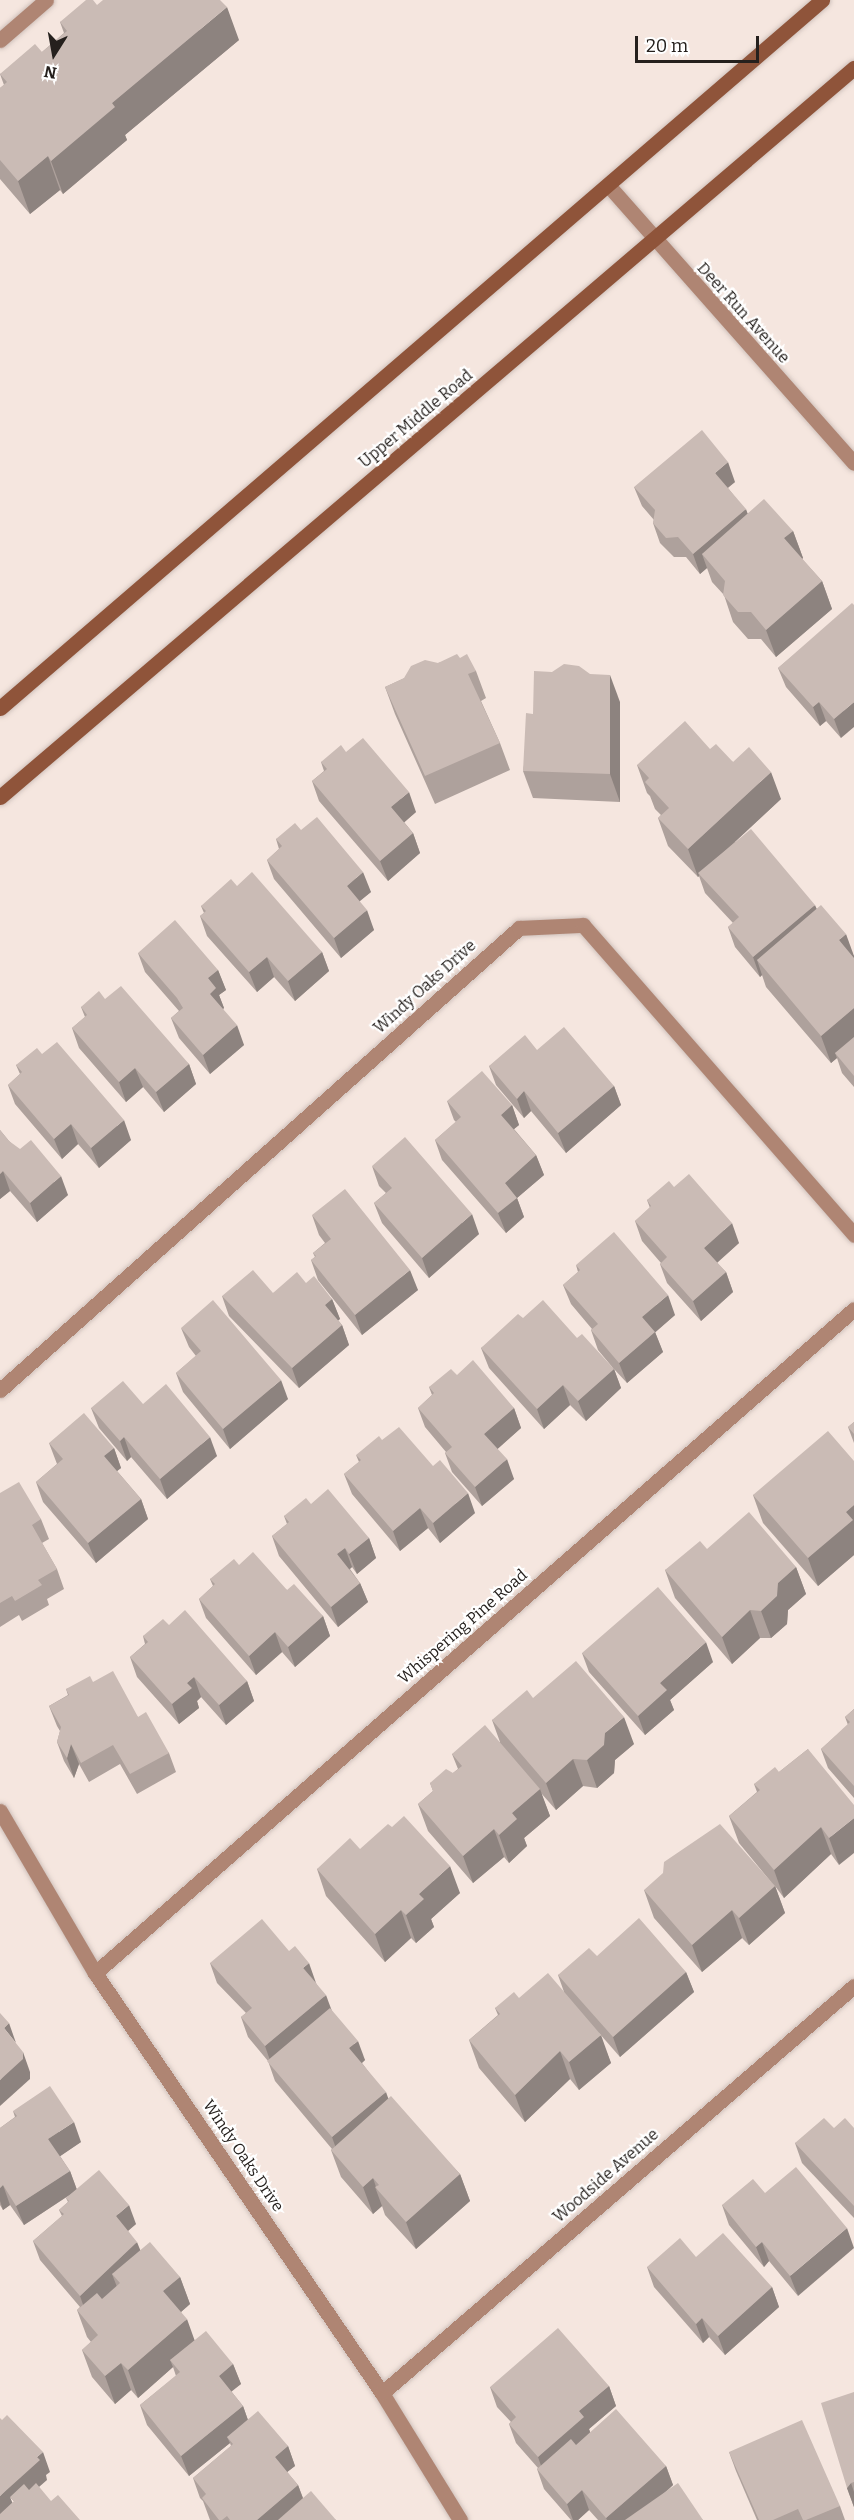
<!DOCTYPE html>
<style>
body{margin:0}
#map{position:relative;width:854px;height:2520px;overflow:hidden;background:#f5e6df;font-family:Bitter,serif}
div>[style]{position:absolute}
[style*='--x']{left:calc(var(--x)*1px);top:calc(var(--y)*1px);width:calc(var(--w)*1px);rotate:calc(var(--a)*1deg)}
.roads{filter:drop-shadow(0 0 2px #d0c2bc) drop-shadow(0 0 2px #d0c2bc)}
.service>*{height:15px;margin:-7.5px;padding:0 7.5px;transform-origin:7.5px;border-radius:7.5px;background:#af8573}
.minor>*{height:15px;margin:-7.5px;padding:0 7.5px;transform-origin:7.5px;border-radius:7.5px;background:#af8573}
.secondary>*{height:15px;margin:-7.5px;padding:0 7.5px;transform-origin:7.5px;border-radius:7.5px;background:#8f543a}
.wall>*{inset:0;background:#aea19c}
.shaded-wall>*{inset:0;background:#8d837f}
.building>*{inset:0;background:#cabbb5}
span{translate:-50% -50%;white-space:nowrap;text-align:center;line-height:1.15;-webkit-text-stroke:4.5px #fff;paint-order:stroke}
.street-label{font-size:16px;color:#25201d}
.north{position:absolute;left:24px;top:24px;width:60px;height:60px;-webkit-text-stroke:4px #fff;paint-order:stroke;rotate:191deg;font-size:16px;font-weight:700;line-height:24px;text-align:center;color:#25201d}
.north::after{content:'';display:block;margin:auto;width:21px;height:27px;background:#25201d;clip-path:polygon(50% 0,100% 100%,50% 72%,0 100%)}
.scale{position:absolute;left:635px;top:36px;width:124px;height:27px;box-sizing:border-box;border:3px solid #25201d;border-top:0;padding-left:8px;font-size:18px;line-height:21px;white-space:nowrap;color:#25201d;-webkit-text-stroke:4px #fff;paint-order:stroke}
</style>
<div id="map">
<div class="roads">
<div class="service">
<div style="--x:0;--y:40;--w:61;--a:-41"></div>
</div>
<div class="minor">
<div style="--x:608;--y:185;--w:371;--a:48.5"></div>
<div style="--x:0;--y:1390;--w:695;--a:-41.67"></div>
<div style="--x:519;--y:928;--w:64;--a:-2.7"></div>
<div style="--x:583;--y:925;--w:412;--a:48.8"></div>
<div style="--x:0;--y:1811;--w:188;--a:59.6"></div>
<div style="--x:95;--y:1973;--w:509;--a:55.65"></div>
<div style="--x:382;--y:2393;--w:149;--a:58.4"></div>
<div style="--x:95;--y:1973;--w:1008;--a:-41.18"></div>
<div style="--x:382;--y:2393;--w:623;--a:-40.77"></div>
</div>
<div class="secondary">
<div style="--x:0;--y:708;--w:1085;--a:-40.74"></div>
<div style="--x:0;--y:797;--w:1123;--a:-40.49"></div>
</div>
</div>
<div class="wall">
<div style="clip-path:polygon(97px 5px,239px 40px,125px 135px,127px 140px,63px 194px,60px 190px,30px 214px,0 179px,0 88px,4px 85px,0 74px,42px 52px,64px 33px,60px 22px)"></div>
<div style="clip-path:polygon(735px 482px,728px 488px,748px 514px,793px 531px,803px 558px,802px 559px,822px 581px,832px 609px,776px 657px,761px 639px,748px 639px,733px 622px,724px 595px,712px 582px,707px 568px,700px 574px,686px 557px,674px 557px,660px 543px,653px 523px,654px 520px,642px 506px,634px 487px)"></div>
<div style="clip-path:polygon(854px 605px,841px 738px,826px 721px,820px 726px,786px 687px,778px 668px)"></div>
<div style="clip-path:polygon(460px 658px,476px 671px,486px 698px,481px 701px,500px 743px,510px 770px,435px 804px,395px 714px,385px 687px,438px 663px)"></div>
<div style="clip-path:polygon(620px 702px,620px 802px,533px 798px,523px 771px,533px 714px)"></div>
<div style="clip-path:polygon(710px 749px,733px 762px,781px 799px,735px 842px,817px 909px,854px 956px,854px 1087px,842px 1073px,837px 1058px,831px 1063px,766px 987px,762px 975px,760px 977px,735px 947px,728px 927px,733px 923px,705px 893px,699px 876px,698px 877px,668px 846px,658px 818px,661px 815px,655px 809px,650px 796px,647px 793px,637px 765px)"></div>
<div style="clip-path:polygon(346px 752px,416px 812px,404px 822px,413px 833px,420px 853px,388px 881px,319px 801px,312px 781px,324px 771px,321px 762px)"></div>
<div style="clip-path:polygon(301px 830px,371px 892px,359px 901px,374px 930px,341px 958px,274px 879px,267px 860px,279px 849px,276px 839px)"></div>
<div style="clip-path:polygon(237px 886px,322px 952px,329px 971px,295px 1001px,274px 977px,257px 992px,207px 936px,200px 916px,204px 913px,201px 906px)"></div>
<div style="clip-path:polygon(138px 953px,218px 970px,226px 990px,219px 995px,224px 1008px,223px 1009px,244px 1045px,210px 1074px,179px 1038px,171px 1018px,179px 1011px,145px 972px)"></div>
<div style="clip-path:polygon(105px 999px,189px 1064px,196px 1084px,164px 1112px,143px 1087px,126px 1102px,79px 1048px,72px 1028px,85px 1017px,81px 1007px)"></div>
<div style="clip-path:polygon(537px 1050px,614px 1086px,621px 1105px,566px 1153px,531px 1111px,524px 1118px,496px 1085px,489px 1066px)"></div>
<div style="clip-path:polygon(42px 1054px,131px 1140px,99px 1168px,78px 1144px,62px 1159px,15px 1104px,8px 1085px,20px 1074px,16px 1065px)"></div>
<div style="clip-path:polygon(447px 1101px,512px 1105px,519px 1125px,514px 1129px,536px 1155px,544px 1175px,517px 1198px,524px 1217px,506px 1233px,442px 1160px,435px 1140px,456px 1122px,454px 1120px)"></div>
<div style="clip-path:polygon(0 1130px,9px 1141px,68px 1195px,37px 1222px,10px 1191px,0 1199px)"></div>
<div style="clip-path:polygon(372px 1166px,479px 1234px,429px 1278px,382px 1223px,374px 1203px,386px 1193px,379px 1186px)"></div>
<div style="clip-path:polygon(674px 1187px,739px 1243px,717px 1263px,726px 1272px,733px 1292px,701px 1321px,667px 1283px,660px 1264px,661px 1263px,642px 1241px,635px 1221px,650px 1208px,647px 1200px)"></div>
<div style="clip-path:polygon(312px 1215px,418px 1290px,362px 1335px,318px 1280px,311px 1260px,315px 1257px,313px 1253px,325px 1243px,319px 1235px)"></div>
<div style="clip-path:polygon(576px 1265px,675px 1315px,655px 1332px,663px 1352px,627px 1383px,614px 1369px,621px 1388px,586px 1421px,570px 1405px,544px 1429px,489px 1368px,481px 1348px,523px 1318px,613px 1368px,598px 1350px,591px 1330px,592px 1329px,571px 1304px,563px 1285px,578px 1272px)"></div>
<div style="clip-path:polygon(306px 1283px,332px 1299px,340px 1319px,338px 1320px,342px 1325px,349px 1345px,299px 1388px,229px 1316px,222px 1296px,273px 1293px)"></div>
<div style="clip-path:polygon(181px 1328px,288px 1399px,230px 1449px,183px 1392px,176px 1373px,196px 1356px,189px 1347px)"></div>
<div style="clip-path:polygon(457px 1375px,514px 1408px,521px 1428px,497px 1449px,514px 1479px,482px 1506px,452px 1472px,445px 1453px,446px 1452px,425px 1427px,418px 1408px,432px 1395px,429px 1387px)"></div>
<div style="clip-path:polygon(143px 1404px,217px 1456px,167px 1499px,131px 1457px,127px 1461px,99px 1428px,91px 1408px)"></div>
<div style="clip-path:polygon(854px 1422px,854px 1443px,848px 1427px)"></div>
<div style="clip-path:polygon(49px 1443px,114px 1448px,121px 1468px,117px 1471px,141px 1499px,148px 1519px,96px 1563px,43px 1502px,36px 1482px,57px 1464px)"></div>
<div style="clip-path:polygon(356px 1455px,475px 1513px,440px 1543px,428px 1528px,400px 1551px,352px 1494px,344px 1474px,359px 1462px)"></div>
<div style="clip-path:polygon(854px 1461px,854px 1555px,818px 1586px,763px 1523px,753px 1495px)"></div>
<div style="clip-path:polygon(0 1493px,41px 1519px,49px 1539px,42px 1543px,57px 1569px,64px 1589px,47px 1599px,49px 1605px,22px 1621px,19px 1615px,0 1627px)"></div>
<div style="clip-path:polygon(311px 1504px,369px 1538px,376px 1558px,357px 1574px,352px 1567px,350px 1569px,360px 1583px,368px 1602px,338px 1627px,279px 1556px,272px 1536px,287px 1524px,284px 1516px)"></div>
<div style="clip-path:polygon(707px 1549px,796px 1567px,806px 1594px,788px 1610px,787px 1624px,771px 1638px,760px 1638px,732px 1664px,675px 1598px,665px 1570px)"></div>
<div style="clip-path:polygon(239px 1565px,287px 1590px,323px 1616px,330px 1636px,295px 1667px,282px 1652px,256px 1675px,206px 1618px,199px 1599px,213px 1586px,210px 1579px)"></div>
<div style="clip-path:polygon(169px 1625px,247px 1681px,254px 1701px,226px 1725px,201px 1697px,197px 1701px,199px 1708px,179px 1724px,137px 1677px,130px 1657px,145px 1644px,143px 1636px)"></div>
<div style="clip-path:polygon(582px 1653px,713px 1662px,670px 1700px,674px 1710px,645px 1735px,589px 1672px)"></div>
<div style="clip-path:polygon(93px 1682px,138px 1717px,169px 1753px,176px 1772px,137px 1794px,120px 1764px,89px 1782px,79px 1764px,74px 1778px,64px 1761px,57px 1742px,60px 1731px,57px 1726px,49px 1706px,68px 1695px,66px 1689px)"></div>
<div style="clip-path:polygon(533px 1698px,634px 1744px,615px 1760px,614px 1773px,597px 1788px,583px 1786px,556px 1810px,541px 1793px,550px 1816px,524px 1838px,527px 1846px,509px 1863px,504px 1857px,473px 1883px,428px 1831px,418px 1804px,433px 1791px,430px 1783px,453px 1773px,458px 1769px,452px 1754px,500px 1742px,492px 1720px)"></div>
<div style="clip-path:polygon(854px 1709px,854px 1798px,828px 1768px,821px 1749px,848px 1725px,845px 1717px)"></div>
<div style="clip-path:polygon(808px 1749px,839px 1865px,831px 1854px,784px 1898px,775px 1886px,785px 1913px,749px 1945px,742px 1938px,702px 1972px,654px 1918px,644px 1890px,771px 1882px,739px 1843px,729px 1816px,757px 1792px,754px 1784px,779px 1772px)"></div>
<div style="clip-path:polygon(360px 1849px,460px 1893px,431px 1919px,434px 1927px,416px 1943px,411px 1938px,385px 1962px,326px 1896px,317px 1869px)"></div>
<div style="clip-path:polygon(289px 1951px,316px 1983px,331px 2010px,365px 2060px,362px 2063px,388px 2098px,460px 2174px,470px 2201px,416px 2249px,385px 2215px,382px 2206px,373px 2214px,341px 2177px,331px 2150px,332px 2149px,275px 2081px,268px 2061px,248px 2037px,241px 2017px,246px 2013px,217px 1983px,210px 1963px)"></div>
<div style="clip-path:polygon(597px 1956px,686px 1972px,694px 1992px,620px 2057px,599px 2033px,611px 2063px,579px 2090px,570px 2079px,525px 2122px,479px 2068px,469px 2040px,498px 2015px,495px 2008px,519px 1998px,564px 1992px,558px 1975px)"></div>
<div style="clip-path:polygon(13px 2111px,81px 2142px,60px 2156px,70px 2171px,77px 2190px,136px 2224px,128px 2231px,140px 2250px,180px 2277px,190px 2304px,181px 2312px,194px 2340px,233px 2364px,241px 2384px,231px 2391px,243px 2406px,248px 2420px,288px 2446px,295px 2466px,287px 2472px,298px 2485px,303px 2498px,336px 2520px,210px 2520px,203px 2501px,200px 2498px,193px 2478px,231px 2446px,230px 2443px,189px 2476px,147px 2425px,140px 2405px,176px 2376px,173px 2367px,138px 2398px,131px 2390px,115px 2404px,92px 2377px,82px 2350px,91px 2342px,87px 2337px,77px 2310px,80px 2307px,40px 2260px,33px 2241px,62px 2216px,59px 2210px,68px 2202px,66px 2198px,71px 2194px,24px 2225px,10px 2205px,3px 2210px,0 2205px,0 2128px,15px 2117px)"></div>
<div style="clip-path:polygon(834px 2128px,854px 2128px,854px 2218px,802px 2163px,795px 2143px)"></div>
<div style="clip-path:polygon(765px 2193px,798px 2296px,769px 2261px,764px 2267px,729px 2225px,722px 2205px)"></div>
<div style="clip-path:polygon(696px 2257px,772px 2287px,779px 2307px,725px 2355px,709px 2337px,703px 2343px,654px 2287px,647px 2267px)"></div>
<div style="clip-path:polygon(609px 2386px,616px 2406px,589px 2429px,590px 2433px,666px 2466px,673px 2485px,666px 2492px,703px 2520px,598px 2520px,589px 2510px,578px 2520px,571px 2520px,544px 2489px,537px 2469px,538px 2468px,516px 2443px,509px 2424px,511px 2422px,497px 2407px,490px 2387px)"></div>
<div style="clip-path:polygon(854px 2392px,854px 2507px,847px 2488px)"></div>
<div style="clip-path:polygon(729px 2452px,840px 2506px,845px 2520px,757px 2520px,736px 2471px)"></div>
</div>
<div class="shaded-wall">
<div style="clip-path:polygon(227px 7px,239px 40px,125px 135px,127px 140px,63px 194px,51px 161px,112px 103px)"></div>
<div style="clip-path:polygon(48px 156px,60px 190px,30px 214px,18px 181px)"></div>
<div style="clip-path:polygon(728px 462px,735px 482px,722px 492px,715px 473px)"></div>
<div style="clip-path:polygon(746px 509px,753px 529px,702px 554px,707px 568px,700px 574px,693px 554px)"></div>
<div style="clip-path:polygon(793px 531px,803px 558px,794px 566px,784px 538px)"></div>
<div style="clip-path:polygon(822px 581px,832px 609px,776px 657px,766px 630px)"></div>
<div style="clip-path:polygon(610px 675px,620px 702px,620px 802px,610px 774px)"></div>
<div style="clip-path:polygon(819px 702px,826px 721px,820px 726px,813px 707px)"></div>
<div style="clip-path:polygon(854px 702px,854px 727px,841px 738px,834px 719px)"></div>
<div style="clip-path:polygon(771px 772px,781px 799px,699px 875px,698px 873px,699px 876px,698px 877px,688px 849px)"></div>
<div style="clip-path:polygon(409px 792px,416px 812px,399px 827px,391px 807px)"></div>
<div style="clip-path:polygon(413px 833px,420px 853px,388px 881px,380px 861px)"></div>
<div style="clip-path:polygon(363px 872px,371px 892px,354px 906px,347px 886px)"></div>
<div style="clip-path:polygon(815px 905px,823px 924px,757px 960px,762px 975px,760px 977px,753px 957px)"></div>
<div style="clip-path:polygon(367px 910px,374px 930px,341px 958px,334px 938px)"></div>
<div style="clip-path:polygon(846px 934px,854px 956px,854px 963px,839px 940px)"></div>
<div style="clip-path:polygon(322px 952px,329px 971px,295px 1001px,288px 981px)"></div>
<div style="clip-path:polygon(267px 957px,274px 977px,257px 992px,249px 972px)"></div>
<div style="clip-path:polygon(218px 970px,226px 990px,219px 995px,224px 1008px,217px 1014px,210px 994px,208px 978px)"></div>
<div style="clip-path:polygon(854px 1008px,854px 1044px,835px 1053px,837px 1058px,831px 1063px,821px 1036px)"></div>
<div style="clip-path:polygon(237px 1025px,244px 1045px,210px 1074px,203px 1055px)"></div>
<div style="clip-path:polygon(189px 1064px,196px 1084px,164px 1112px,156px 1092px)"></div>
<div style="clip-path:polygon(135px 1068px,143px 1087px,126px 1102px,119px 1082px)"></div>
<div style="clip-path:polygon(614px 1086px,621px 1105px,566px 1153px,558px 1133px)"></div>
<div style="clip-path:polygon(524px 1091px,531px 1111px,524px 1118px,517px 1099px)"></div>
<div style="clip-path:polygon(512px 1105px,519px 1125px,508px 1134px,501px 1115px)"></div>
<div style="clip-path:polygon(124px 1120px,131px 1140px,99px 1168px,91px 1148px)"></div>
<div style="clip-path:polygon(71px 1124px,78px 1144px,62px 1159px,54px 1139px)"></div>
<div style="clip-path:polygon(536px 1155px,544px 1175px,517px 1198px,524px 1217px,506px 1233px,498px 1213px,505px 1183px)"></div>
<div style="clip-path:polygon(3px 1171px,10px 1191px,0 1199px,0 1174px)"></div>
<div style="clip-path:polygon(61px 1176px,68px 1195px,37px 1222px,30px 1203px)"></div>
<div style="clip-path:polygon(472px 1214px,479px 1234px,429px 1278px,422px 1258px)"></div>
<div style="clip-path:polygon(732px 1223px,739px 1243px,711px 1268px,704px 1248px)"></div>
<div style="clip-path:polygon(410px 1270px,418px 1290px,362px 1335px,355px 1315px)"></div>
<div style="clip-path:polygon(726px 1272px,733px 1292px,701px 1321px,693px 1301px)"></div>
<div style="clip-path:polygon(668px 1295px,675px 1315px,650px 1337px,642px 1317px)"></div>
<div style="clip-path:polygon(332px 1299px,340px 1319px,332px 1325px,325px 1305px)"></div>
<div style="clip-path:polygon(342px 1325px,349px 1345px,299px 1388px,292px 1368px)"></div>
<div style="clip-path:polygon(655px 1332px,663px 1352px,627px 1383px,619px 1363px)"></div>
<div style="clip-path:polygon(614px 1369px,621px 1388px,586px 1421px,578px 1401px)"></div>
<div style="clip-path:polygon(281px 1380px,288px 1399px,230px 1449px,223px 1429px)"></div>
<div style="clip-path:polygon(563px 1385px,570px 1405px,544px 1429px,537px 1409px)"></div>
<div style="clip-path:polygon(514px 1408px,521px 1428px,492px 1454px,484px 1434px)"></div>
<div style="clip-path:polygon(124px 1437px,131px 1457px,127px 1461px,120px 1441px)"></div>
<div style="clip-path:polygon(210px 1437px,217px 1456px,167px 1499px,160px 1479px)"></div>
<div style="clip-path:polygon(114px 1448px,121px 1468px,112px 1475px,104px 1456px)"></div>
<div style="clip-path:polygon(507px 1459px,514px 1479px,482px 1506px,475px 1487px)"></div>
<div style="clip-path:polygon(468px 1493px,475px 1513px,440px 1543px,433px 1523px)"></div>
<div style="clip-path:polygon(141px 1499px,148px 1519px,96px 1563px,88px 1543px)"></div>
<div style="clip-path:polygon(854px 1505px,854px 1555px,818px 1586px,808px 1558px,846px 1512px)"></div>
<div style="clip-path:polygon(420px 1508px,428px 1528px,400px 1551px,393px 1531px)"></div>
<div style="clip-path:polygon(369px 1538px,376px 1558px,357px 1574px,349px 1554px)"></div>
<div style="clip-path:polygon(345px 1548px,352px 1567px,344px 1574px,337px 1554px)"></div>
<div style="clip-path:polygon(796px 1567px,806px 1594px,788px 1610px,787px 1624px,771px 1638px,761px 1611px,778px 1583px)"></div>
<div style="clip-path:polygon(360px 1583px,368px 1602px,338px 1627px,331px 1607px)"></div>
<div style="clip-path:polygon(750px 1610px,760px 1638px,732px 1664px,722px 1637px)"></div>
<div style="clip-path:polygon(323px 1616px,330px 1636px,295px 1667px,288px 1647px)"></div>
<div style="clip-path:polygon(275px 1632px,282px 1652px,256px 1675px,249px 1656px)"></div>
<div style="clip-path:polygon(706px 1642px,713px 1662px,670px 1700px,674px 1710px,645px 1735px,638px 1716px,660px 1683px)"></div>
<div style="clip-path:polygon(194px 1677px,201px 1697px,197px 1701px,199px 1708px,179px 1724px,172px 1704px,187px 1683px)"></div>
<div style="clip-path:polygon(247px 1681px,254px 1701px,226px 1725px,219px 1705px)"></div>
<div style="clip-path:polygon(624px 1717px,634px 1744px,615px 1760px,614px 1773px,597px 1788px,587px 1760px,605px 1733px)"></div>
<div style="clip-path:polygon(71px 1744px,79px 1764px,74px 1778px,67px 1758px)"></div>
<div style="clip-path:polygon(573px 1759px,583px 1786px,556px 1810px,546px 1783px)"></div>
<div style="clip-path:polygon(540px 1789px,550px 1816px,524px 1838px,527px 1846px,509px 1863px,499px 1835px,512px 1813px)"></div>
<div style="clip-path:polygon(854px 1818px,854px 1853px,839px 1865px,829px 1838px)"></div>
<div style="clip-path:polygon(821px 1827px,831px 1854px,784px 1898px,774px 1870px)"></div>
<div style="clip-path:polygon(494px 1829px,504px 1857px,473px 1883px,463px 1856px)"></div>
<div style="clip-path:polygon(450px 1866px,460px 1893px,431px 1919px,434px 1927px,416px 1943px,406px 1915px,419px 1894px)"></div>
<div style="clip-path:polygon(775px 1886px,785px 1913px,749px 1945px,739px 1918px)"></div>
<div style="clip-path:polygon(401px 1910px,411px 1938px,385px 1962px,375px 1934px)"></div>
<div style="clip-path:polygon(732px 1910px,742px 1938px,702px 1972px,692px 1945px)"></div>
<div style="clip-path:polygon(309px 1963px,316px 1983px,303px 1968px)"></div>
<div style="clip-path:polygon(686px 1972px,694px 1992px,620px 2057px,613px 2037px)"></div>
<div style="clip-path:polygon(326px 1995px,333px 2014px,272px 2066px,265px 2046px)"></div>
<div style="clip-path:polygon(9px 2023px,16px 2043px,4px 2028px)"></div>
<div style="clip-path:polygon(601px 2035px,611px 2063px,579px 2090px,569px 2062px)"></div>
<div style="clip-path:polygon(358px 2041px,365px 2060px,356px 2068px,349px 2048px)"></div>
<div style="clip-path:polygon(560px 2051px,570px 2079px,525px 2122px,515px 2095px)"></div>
<div style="clip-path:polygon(23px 2052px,30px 2072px,30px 2079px,0 2106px,0 2080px)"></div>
<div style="clip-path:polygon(386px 2092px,393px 2112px,339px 2157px,332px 2137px)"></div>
<div style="clip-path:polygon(74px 2122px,81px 2142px,56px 2159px,48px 2139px)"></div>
<div style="clip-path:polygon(70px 2171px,77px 2190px,24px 2225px,16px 2206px)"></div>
<div style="clip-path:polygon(460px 2174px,470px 2201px,416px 2249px,406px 2222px)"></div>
<div style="clip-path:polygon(373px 2178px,377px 2190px,375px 2187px,382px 2206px,373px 2214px,363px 2187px)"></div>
<div style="clip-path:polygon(3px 2185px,10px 2205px,3px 2210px,0 2201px,0 2188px)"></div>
<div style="clip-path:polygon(129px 2205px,136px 2224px,123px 2235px,116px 2216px)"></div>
<div style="clip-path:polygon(847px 2228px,854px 2248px,798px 2296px,790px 2276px)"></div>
<div style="clip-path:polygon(137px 2242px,145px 2262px,112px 2274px,117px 2287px,87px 2316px,80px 2296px)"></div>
<div style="clip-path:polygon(762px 2242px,769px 2261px,764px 2267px,756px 2247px)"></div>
<div style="clip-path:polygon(180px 2277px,190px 2304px,173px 2319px,163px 2291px)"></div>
<div style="clip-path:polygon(772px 2287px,779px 2307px,725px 2355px,718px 2336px)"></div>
<div style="clip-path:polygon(702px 2318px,709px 2337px,703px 2343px,696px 2324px)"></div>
<div style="clip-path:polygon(187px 2319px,197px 2347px,170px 2360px,173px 2367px,138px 2398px,128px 2370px)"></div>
<div style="clip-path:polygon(121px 2363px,131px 2390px,115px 2404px,105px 2376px)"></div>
<div style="clip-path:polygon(233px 2364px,241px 2384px,226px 2396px,219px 2376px)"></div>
<div style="clip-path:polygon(609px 2386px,616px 2406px,589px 2429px,592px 2437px,545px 2477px,538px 2457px,579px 2411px)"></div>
<div style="clip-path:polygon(243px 2406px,250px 2426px,227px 2437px,230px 2443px,189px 2476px,181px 2456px)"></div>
<div style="clip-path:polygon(288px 2446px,295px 2466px,282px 2476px,275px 2457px)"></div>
<div style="clip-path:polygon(43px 2452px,50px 2472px,46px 2475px,47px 2480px,16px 2507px,14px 2501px,10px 2497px,15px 2509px,0 2520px,0 2496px,37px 2457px)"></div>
<div style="clip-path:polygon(666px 2466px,673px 2485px,634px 2520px,607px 2520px,606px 2518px)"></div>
<div style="clip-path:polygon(851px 2483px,854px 2492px,854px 2507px,847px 2488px)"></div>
<div style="clip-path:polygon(298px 2485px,305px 2504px,287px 2520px,257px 2520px)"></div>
<div style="clip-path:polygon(582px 2490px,589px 2510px,578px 2520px,573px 2520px,567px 2504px)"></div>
</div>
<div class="building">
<div style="clip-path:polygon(86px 0,93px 0,97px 5px,103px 0,220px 0,227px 7px,112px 103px,115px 107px,51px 161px,48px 156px,18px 181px,0 160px,0 88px,7px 82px,0 74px,35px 44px,42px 52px,67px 31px,60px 22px)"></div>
<div style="clip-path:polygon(702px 430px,728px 462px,715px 473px,746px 509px,693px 554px,678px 537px,666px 538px,653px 523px,655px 510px,634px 487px)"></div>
<div style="clip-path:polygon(764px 499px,793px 531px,784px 538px,822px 581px,766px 630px,751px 612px,738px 612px,723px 595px,725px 581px,702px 554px)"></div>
<div style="clip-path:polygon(852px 603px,854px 605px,854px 702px,834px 719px,819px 702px,813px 707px,778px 668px)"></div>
<div style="clip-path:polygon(457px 654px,460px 658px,467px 654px,476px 671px,468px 674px,500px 743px,425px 776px,385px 687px,404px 678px,411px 666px,425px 660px,438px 663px)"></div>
<div style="clip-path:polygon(564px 664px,579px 666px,590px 674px,610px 675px,610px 774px,523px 771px,526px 713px,533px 714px,534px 671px,552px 672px)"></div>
<div style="clip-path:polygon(685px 721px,710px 749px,716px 744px,733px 762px,749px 747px,771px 772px,688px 849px,658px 818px,669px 808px,645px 782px,649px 778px,637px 765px)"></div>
<div style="clip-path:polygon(363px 738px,409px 792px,391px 807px,413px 833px,380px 861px,312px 781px,327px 769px,321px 762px,341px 745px,346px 752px)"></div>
<div style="clip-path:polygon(317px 817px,363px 872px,347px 886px,367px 910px,334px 938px,267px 860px,282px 846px,276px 839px,295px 823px,301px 830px)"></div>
<div style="clip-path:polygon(751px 829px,815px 905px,753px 957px,728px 927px,739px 917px,698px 873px)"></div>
<div style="clip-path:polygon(252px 872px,322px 952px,288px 981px,267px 957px,249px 972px,200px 916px,206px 911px,201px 906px,231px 879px,237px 886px)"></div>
<div style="clip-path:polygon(821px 905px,846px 934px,839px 940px,854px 958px,854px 1008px,821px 1036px,757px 960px)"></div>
<div style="clip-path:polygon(175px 920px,218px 970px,208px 978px,216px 988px,210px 994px,237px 1025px,203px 1055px,171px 1018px,183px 1008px,177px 998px,138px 953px)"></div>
<div style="clip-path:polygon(121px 986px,189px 1064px,156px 1092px,135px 1068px,119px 1082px,72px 1028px,87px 1015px,81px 1007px,99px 991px,105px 999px)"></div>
<div style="clip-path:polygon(564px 1027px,614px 1086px,558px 1133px,524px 1091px,517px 1099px,489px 1066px,525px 1035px,537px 1050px)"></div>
<div style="clip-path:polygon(854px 1037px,854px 1076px,835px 1053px)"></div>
<div style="clip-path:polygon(57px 1042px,124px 1120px,91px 1148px,71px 1124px,54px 1139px,8px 1085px,22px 1072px,16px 1065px,37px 1048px,42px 1054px)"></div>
<div style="clip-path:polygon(482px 1071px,512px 1105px,501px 1115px,536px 1155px,505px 1183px,517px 1198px,498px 1213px,435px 1140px,461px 1117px,447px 1101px)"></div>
<div style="clip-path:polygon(0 1130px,9px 1141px,20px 1149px,31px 1140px,61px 1176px,30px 1203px,3px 1171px,0 1174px)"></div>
<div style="clip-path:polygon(405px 1137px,472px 1214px,422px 1258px,374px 1203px,392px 1188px,372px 1166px)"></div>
<div style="clip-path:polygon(689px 1174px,732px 1223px,704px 1248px,726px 1272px,693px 1301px,660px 1264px,667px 1257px,635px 1221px,651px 1206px,647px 1200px,669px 1181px,674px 1187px)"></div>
<div style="clip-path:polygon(345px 1189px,410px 1270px,355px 1315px,311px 1260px,316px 1256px,313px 1253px,331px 1239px,312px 1215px)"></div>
<div style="clip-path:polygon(614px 1232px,668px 1295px,642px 1317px,655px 1332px,619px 1363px,591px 1330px,598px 1324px,563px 1285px,580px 1270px,576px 1265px)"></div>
<div style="clip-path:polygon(253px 1270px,273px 1293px,297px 1272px,306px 1283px,314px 1276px,332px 1299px,325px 1305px,342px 1325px,292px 1368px,222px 1296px)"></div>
<div style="clip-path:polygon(213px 1300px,281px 1380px,223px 1429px,176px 1373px,201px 1351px,181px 1328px)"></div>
<div style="clip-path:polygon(543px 1300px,577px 1338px,582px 1334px,614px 1369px,578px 1401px,563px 1385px,537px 1409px,481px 1348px,518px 1314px,523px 1318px)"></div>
<div style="clip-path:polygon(473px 1360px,514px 1408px,484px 1434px,507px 1459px,475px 1487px,445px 1453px,452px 1447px,418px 1408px,434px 1393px,429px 1387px,451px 1369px,457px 1375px)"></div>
<div style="clip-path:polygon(123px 1381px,143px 1404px,166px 1384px,210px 1437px,160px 1479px,124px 1437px,120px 1441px,91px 1408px)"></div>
<div style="clip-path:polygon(84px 1413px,114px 1448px,104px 1456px,141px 1499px,88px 1543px,36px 1482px,63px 1459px,49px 1443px)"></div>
<div style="clip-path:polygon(854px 1422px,854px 1434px,848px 1427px)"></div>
<div style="clip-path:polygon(399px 1427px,433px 1466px,440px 1460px,468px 1493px,433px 1523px,420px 1508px,393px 1531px,344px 1474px,361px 1460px,356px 1455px,379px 1436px,382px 1440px)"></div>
<div style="clip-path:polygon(828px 1431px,854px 1461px,854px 1505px,846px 1512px,853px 1520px,808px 1558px,753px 1495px)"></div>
<div style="clip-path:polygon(19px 1482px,41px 1519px,32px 1525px,57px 1569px,38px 1580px,42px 1585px,15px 1601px,12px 1596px,0 1603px,0 1493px)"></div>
<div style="clip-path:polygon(328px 1489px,369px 1538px,349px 1554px,345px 1548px,337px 1554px,360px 1583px,331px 1607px,272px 1536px,289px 1522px,284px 1516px,306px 1498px,311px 1504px)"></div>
<div style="clip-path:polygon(749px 1512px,796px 1567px,778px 1583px,777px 1596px,761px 1611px,750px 1610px,722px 1637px,665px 1570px,700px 1541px,707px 1549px)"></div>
<div style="clip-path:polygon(253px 1552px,287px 1590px,294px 1584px,323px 1616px,288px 1647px,275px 1632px,249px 1656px,199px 1599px,215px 1584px,210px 1579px,234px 1559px,239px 1565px)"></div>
<div style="clip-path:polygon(658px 1587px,706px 1642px,660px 1683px,667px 1690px,638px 1716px,582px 1653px)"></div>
<div style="clip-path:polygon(185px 1610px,247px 1681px,219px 1705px,194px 1677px,187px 1683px,192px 1688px,172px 1704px,130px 1657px,148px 1642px,143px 1636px,163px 1619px,169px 1625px)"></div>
<div style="clip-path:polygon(576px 1661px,624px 1717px,605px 1733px,604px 1745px,587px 1760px,573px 1759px,546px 1783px,492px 1720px,527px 1690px,533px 1698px)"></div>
<div style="clip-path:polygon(113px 1671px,138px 1717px,146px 1712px,169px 1753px,130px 1774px,113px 1745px,81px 1763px,71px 1744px,67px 1758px,57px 1742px,61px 1727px,49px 1706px,69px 1695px,66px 1689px,90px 1676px,93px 1682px)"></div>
<div style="clip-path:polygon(854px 1709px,854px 1786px,821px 1749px,850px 1722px,845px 1717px)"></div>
<div style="clip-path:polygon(485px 1725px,540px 1789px,512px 1813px,517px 1819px,499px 1835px,494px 1829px,463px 1856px,418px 1804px,433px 1791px,430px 1783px,446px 1769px,453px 1773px,462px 1766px,452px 1754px)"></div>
<div style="clip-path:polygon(808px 1749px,854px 1805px,854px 1818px,829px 1838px,821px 1827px,774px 1870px,729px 1816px,760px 1790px,754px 1784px,775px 1767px,779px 1772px)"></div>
<div style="clip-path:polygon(404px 1816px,450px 1866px,419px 1894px,424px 1899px,406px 1915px,401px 1910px,375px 1934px,317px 1869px,350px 1838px,360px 1849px,388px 1824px,392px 1827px)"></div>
<div style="clip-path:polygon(720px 1824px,775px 1886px,739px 1918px,732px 1910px,692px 1945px,644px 1890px,663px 1873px,664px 1862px)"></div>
<div style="clip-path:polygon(639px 1918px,686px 1972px,613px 2037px,558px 1975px,589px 1948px,597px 1956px)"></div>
<div style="clip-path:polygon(262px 1919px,289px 1951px,295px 1946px,309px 1963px,303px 1968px,326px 1995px,265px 2046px,241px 2017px,252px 2008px,210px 1963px)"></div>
<div style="clip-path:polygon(548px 1973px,601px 2035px,569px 2062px,560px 2051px,515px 2095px,469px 2040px,500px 2014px,495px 2008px,514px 1992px,519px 1998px)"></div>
<div style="clip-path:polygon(330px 2008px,358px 2041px,349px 2048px,386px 2092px,332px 2137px,267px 2061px)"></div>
<div style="clip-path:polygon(0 2013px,9px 2023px,4px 2028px,23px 2052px,23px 2059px,0 2080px)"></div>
<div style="clip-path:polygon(50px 2086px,74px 2122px,48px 2139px,70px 2171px,16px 2206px,3px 2185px,0 2188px,0 2128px,17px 2116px,13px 2111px)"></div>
<div style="clip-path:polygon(391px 2096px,460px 2174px,406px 2222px,375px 2187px,379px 2185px,373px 2178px,363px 2187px,331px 2150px)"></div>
<div style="clip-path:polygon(824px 2118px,834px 2128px,845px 2118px,854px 2128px,854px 2206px,795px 2143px)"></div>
<div style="clip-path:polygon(796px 2167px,847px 2228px,790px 2276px,762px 2242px,756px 2247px,722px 2205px,753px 2179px,765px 2193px)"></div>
<div style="clip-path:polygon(99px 2170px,129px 2205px,116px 2216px,137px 2242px,80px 2296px,33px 2241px,64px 2214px,59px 2210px,69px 2201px,66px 2198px)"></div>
<div style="clip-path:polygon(723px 2233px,772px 2287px,718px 2336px,702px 2318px,696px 2324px,647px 2267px,680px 2238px,696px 2257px)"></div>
<div style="clip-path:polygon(150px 2242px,180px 2277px,163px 2291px,187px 2319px,128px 2370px,121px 2363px,105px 2376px,82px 2350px,98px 2335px,77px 2310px,97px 2293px,102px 2299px,120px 2283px,112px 2274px)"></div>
<div style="clip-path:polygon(558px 2328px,609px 2386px,579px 2411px,584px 2417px,538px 2457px,509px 2424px,516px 2417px,490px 2387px)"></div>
<div style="clip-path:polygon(206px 2331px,233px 2364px,219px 2376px,243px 2406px,181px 2456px,140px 2405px,180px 2372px,170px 2360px)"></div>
<div style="clip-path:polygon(854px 2392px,854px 2482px,851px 2483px,847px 2488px,821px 2403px)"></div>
<div style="clip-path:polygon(616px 2409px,666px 2466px,606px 2518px,582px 2490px,567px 2504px,537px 2469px,571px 2439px,576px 2445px)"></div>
<div style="clip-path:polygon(258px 2411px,288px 2446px,275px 2457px,298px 2485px,257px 2520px,230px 2520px,227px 2516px,222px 2520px,219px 2520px,202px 2498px,206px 2494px,193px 2478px,233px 2444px,227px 2437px)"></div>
<div style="clip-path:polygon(7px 2415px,43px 2452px,37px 2457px,40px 2460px,0 2496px,0 2418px,2px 2420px)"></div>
<div style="clip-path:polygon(802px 2420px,840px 2506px,806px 2520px,803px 2520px,798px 2509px,773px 2520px,759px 2520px,729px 2452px)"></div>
<div style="clip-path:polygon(36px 2483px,51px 2501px,58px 2495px,80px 2520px,0 2520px,0 2514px,14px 2501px,10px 2497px,24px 2484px,29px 2490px)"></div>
<div style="clip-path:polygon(678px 2483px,703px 2520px,625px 2520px)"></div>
<div style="clip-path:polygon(311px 2491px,336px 2520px,278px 2520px)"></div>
</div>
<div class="street-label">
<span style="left:743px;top:313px;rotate:48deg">Deer Run Avenue</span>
<span style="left:416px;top:419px;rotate:-40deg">Upper Middle Road</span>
<span style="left:425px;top:987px;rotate:-42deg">Windy Oaks Drive</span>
<span style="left:463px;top:1627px;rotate:-41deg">Whispering Pine Road</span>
<span style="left:243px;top:2156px;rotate:56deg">Windy Oaks Drive</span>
<span style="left:606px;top:2176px;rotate:-41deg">Woodside Avenue</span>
</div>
<div class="north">N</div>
<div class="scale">20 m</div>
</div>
